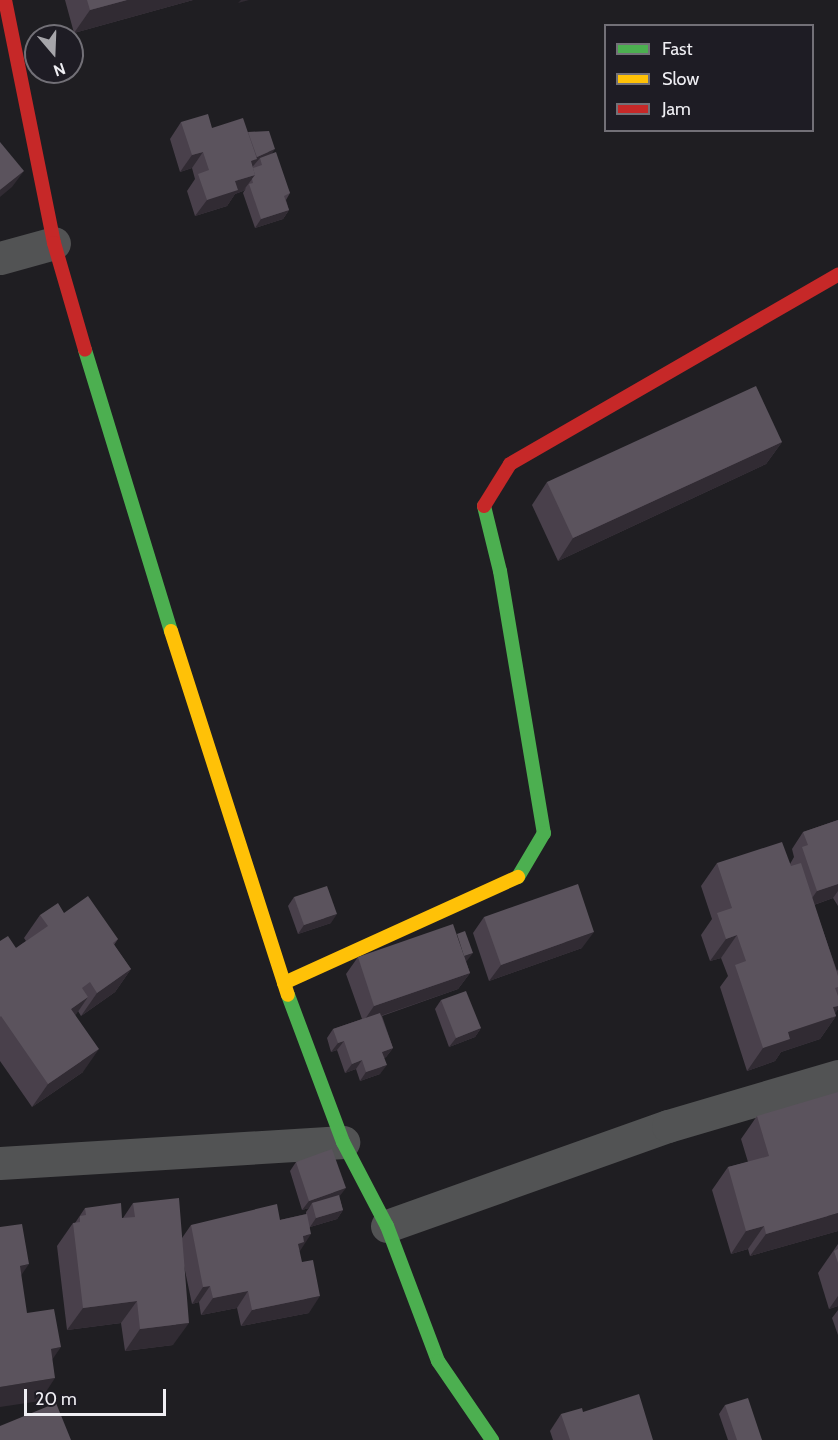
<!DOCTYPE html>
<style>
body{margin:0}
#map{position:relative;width:838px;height:1440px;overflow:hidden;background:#1f1e22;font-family:Cabin,sans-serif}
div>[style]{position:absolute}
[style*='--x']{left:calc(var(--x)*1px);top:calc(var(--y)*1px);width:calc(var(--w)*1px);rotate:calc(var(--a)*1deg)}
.street>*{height:33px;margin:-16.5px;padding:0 16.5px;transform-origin:16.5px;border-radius:16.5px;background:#525354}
.fast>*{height:14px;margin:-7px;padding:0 7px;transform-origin:7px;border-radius:7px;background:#4caf50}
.slow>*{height:14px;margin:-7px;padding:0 7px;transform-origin:7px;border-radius:7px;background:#ffc107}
.jam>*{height:14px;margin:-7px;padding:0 7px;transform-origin:7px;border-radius:7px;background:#c62828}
.wall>*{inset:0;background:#49404b}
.shaded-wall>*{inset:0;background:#312b33}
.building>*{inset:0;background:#5b535d}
span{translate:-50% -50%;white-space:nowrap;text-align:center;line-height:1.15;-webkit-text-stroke:4.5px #1e1c24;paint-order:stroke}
.legend{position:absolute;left:604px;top:24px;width:210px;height:108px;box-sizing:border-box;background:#1e1c24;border:2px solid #727077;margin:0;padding:8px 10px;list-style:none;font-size:18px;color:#efeef3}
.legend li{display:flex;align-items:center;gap:12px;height:30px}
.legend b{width:30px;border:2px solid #727077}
.north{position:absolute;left:24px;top:24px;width:60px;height:60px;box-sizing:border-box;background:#1e1c24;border:2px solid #727077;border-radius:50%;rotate:161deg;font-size:16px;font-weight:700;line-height:24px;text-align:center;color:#efeef3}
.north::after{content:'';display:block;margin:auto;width:21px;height:27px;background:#a6a5aa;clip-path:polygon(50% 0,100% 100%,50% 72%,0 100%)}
.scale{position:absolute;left:24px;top:1389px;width:142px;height:27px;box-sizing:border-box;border:3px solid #efeef3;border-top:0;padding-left:8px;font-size:18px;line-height:21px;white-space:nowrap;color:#efeef3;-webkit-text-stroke:4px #1e1c24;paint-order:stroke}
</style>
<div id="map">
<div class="street">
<div style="--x:0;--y:258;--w:56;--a:-15.5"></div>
<div style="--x:0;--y:1163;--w:344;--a:-3.5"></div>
<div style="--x:387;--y:1226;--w:298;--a:-19.6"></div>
<div style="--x:668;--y:1126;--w:177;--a:-16.4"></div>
</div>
<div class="fast">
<div style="--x:85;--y:350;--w:294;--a:73"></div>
<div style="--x:484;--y:506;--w:67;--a:76.2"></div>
<div style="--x:500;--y:571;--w:266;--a:80.5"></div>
<div style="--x:544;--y:833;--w:51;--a:120.6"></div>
<div style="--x:288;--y:995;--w:157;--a:69.5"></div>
<div style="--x:343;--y:1142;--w:95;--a:62.4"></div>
<div style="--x:387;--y:1226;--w:144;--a:69.3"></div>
<div style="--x:438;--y:1361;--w:96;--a:55.6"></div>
</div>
<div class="slow">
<div style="--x:171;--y:631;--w:382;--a:72.2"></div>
<div style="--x:284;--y:983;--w:257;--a:-24.4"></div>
</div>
<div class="jam">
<div style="--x:5;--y:0;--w:248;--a:78.6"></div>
<div style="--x:54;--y:243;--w:111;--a:73.8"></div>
<div style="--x:484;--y:506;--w:49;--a:-58.2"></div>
<div style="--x:510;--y:464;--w:379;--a:-30"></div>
</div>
<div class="wall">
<div style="clip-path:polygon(65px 0,193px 0,74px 33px)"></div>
<div style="clip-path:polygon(181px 122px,212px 128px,248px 132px,271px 154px,290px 193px,286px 200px,289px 210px,283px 219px,255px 228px,243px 193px,246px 188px,243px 191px,235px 194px,227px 206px,195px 216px,187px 191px,195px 179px,192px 168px,180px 172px,170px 139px)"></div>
<div style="clip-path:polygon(782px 442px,766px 464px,558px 561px,532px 505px,547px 482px)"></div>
<div style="clip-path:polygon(838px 820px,838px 906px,833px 898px,814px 905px,837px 971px,838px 969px,838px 1009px,835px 1013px,836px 1016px,820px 1039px,781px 1052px,775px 1061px,747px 1071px,720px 987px,728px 976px,721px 958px,710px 961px,701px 935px,712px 919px,701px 886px,717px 863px,790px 864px,794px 857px,792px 849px,803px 832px)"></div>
<div style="clip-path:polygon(294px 897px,331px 923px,298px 934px,288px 906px)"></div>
<div style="clip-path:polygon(64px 913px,118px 939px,114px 945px,131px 969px,115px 992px,81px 1016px,78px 1011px,75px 1015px,83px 1072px,32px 1107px,0 1061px,0 941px,16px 948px,26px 941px,24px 938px,40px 915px)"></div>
<div style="clip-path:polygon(484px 917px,582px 948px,489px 981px,473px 933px)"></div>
<div style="clip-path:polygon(358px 957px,466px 962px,470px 973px,458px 989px,382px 1016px,393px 1048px,386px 1057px,384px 1058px,380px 1074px,360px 1081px,356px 1069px,345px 1073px,337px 1050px,331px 1052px,327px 1038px,333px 1029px,362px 1019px,346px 974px)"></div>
<div style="clip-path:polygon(441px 1000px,481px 1028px,475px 1037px,449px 1047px,435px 1009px)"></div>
<div style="clip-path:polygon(757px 1116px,838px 1231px,750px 1256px,748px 1249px,731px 1254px,712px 1190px,728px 1167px,748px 1162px,741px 1139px)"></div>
<div style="clip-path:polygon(296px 1162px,339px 1197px,343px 1210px,337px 1219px,310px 1227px,299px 1251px,309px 1313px,241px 1326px,237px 1308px,201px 1315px,199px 1302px,192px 1304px,184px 1266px,173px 1345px,125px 1351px,121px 1323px,67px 1330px,57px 1246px,73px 1223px,75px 1223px,85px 1208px,123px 1218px,133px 1203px,182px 1238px,191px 1225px,280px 1220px,306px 1214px,306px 1212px,309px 1208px,302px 1210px,290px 1171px)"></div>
<div style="clip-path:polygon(838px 1244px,838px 1306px,829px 1309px,818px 1273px)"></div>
<div style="clip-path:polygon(838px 1310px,838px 1335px,832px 1318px)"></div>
<div style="clip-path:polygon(725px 1405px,762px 1440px,728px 1440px,719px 1414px)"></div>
<div style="clip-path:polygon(583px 1412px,653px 1440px,553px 1440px,550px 1431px,561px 1414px)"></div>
</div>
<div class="shaded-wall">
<div style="clip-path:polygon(127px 0,193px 0,74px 33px,90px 10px)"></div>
<div style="clip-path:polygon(241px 0,249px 0,238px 3px)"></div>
<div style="clip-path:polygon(275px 149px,269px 158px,260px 158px,249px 171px,251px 161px,255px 158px)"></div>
<div style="clip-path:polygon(203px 152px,192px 168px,180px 172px,192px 155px)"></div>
<div style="clip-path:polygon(24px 171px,12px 187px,0 197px,0 190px)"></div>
<div style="clip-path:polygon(255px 175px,243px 191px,235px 194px,227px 206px,195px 216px,207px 200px,235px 181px)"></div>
<div style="clip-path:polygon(289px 210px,283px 219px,255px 228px,261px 219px)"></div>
<div style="clip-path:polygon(782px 442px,766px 464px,558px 561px,573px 538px)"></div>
<div style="clip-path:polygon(838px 884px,838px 891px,833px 898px,805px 908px,817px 891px)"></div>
<div style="clip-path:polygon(337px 914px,331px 923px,298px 934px,304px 925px)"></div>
<div style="clip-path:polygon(594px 932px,582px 948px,489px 981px,501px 965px)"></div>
<div style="clip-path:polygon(737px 935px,721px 958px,710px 961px,726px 939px)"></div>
<div style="clip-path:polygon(473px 953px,466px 962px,458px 958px)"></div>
<div style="clip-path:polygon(131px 969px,115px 992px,81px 1016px,97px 993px)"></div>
<div style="clip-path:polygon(470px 973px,458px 989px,363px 1022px,374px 1006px)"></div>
<div style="clip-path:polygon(88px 997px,73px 1019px,71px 1009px)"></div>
<div style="clip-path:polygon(838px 1006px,838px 1009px,832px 1018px,836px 1016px,820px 1039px,781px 1052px,775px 1061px,747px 1071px,763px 1048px,788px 1032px,833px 1007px)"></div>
<div style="clip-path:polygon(481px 1028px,475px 1037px,449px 1047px,456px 1038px)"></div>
<div style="clip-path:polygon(344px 1041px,337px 1050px,331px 1052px,338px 1043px)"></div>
<div style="clip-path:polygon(393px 1048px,386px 1057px,376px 1061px,382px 1052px)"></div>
<div style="clip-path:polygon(99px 1049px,83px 1072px,32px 1107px,48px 1084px)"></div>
<div style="clip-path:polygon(362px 1060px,356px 1069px,345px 1073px,352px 1064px)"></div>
<div style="clip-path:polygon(387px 1065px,380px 1074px,360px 1081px,366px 1072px)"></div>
<div style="clip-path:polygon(346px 1188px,339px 1197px,312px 1203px,309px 1208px,302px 1210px,309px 1201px)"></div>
<div style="clip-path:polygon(343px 1210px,337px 1219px,310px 1227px,316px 1218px)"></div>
<div style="clip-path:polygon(838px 1213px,838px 1231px,750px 1256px,766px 1234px)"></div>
<div style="clip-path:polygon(764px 1226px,748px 1249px,731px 1254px,746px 1231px)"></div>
<div style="clip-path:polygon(311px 1234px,300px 1251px,286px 1260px,303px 1236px)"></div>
<div style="clip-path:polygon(29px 1264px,13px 1287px,20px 1266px)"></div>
<div style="clip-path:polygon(210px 1286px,199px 1302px,192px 1304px,203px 1287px)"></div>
<div style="clip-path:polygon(248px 1291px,237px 1308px,201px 1315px,213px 1298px)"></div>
<div style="clip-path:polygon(320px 1296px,309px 1313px,241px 1326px,252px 1310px)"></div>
<div style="clip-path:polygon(838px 1296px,838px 1306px,829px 1309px)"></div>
<div style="clip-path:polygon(137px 1301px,121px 1323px,67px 1330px,83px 1308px)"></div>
<div style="clip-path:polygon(189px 1323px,173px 1345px,125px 1351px,140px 1329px)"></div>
<div style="clip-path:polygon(61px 1347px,45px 1370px,51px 1349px)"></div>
<div style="clip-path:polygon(55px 1378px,40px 1401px,0 1407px,0 1387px)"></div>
</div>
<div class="building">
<div style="clip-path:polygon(87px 0,127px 0,90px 10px)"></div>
<div style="clip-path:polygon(208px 114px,212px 128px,243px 118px,257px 159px,251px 161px,255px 175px,235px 181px,238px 190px,207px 200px,198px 174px,209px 170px,203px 152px,192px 155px,181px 122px)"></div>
<div style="clip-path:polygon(269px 131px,275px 149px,257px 157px,248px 132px)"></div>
<div style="clip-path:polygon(0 142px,24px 171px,0 190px)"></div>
<div style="clip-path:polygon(276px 152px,290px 193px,284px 196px,289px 210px,261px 219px,249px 184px,253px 183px,252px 179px,255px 175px,253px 168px,262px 165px,260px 158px)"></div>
<div style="clip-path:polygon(756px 386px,782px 442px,573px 538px,547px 482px)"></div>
<div style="clip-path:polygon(838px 820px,838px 884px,817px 891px,802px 847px,808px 845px,803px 832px)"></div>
<div style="clip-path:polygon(782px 842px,791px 866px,801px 863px,838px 976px,838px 987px,835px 988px,838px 996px,838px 1006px,833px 1007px,836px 1016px,788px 1032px,790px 1039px,763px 1048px,735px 965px,746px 961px,737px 935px,726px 939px,717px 913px,732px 908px,717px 863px)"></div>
<div style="clip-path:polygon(578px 884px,594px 932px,501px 965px,484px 917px)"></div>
<div style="clip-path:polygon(327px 886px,337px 914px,304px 925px,294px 897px)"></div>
<div style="clip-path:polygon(88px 896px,118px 939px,113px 943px,131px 969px,97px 993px,90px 982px,82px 988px,88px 997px,71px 1009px,99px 1049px,48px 1084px,1px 1016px,0 1017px,0 941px,8px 936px,16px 948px,48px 926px,40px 915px,58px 903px,64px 913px)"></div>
<div style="clip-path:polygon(453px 924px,470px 973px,374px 1006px,358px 957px)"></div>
<div style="clip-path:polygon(465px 931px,473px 953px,464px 956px,457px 934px)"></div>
<div style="clip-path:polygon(466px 991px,481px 1028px,456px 1038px,441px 1000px)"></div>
<div style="clip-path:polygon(380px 1013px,393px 1048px,382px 1052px,387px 1065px,366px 1072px,362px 1060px,352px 1064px,344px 1041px,338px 1043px,333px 1029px)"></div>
<div style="clip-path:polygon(838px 1092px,838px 1213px,766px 1234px,764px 1226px,746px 1231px,728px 1167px,769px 1156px,757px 1116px)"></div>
<div style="clip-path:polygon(332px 1149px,346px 1188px,309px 1201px,296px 1162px)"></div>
<div style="clip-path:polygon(339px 1195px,343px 1210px,316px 1218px,312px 1203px)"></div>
<div style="clip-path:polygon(179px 1198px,189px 1323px,140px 1329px,137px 1301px,83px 1308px,73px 1223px,80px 1222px,80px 1216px,86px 1215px,85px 1208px,121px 1203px,122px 1218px,135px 1217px,133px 1203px)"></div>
<div style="clip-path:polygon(277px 1204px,280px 1220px,307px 1214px,311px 1234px,303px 1236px,304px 1242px,298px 1244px,302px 1262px,313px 1260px,320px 1296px,252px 1310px,248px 1291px,213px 1298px,210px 1286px,203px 1287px,191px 1225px)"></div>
<div style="clip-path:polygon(22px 1224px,29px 1264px,20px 1266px,27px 1313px,54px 1309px,61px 1347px,51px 1349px,55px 1378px,0 1387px,0 1227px)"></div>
<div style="clip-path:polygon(838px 1249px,838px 1263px,834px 1251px)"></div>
<div style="clip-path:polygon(639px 1394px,653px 1440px,570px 1440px,561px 1414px,582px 1408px,583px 1412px)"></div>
<div style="clip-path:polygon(748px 1398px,762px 1440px,737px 1440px,725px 1405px)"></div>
<div style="clip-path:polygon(56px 1403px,71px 1440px,0 1440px,0 1426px)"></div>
</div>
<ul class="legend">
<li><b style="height:8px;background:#4caf50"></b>Fast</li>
<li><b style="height:8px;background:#ffc107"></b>Slow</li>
<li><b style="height:8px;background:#c62828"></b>Jam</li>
</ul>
<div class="north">N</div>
<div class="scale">20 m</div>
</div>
